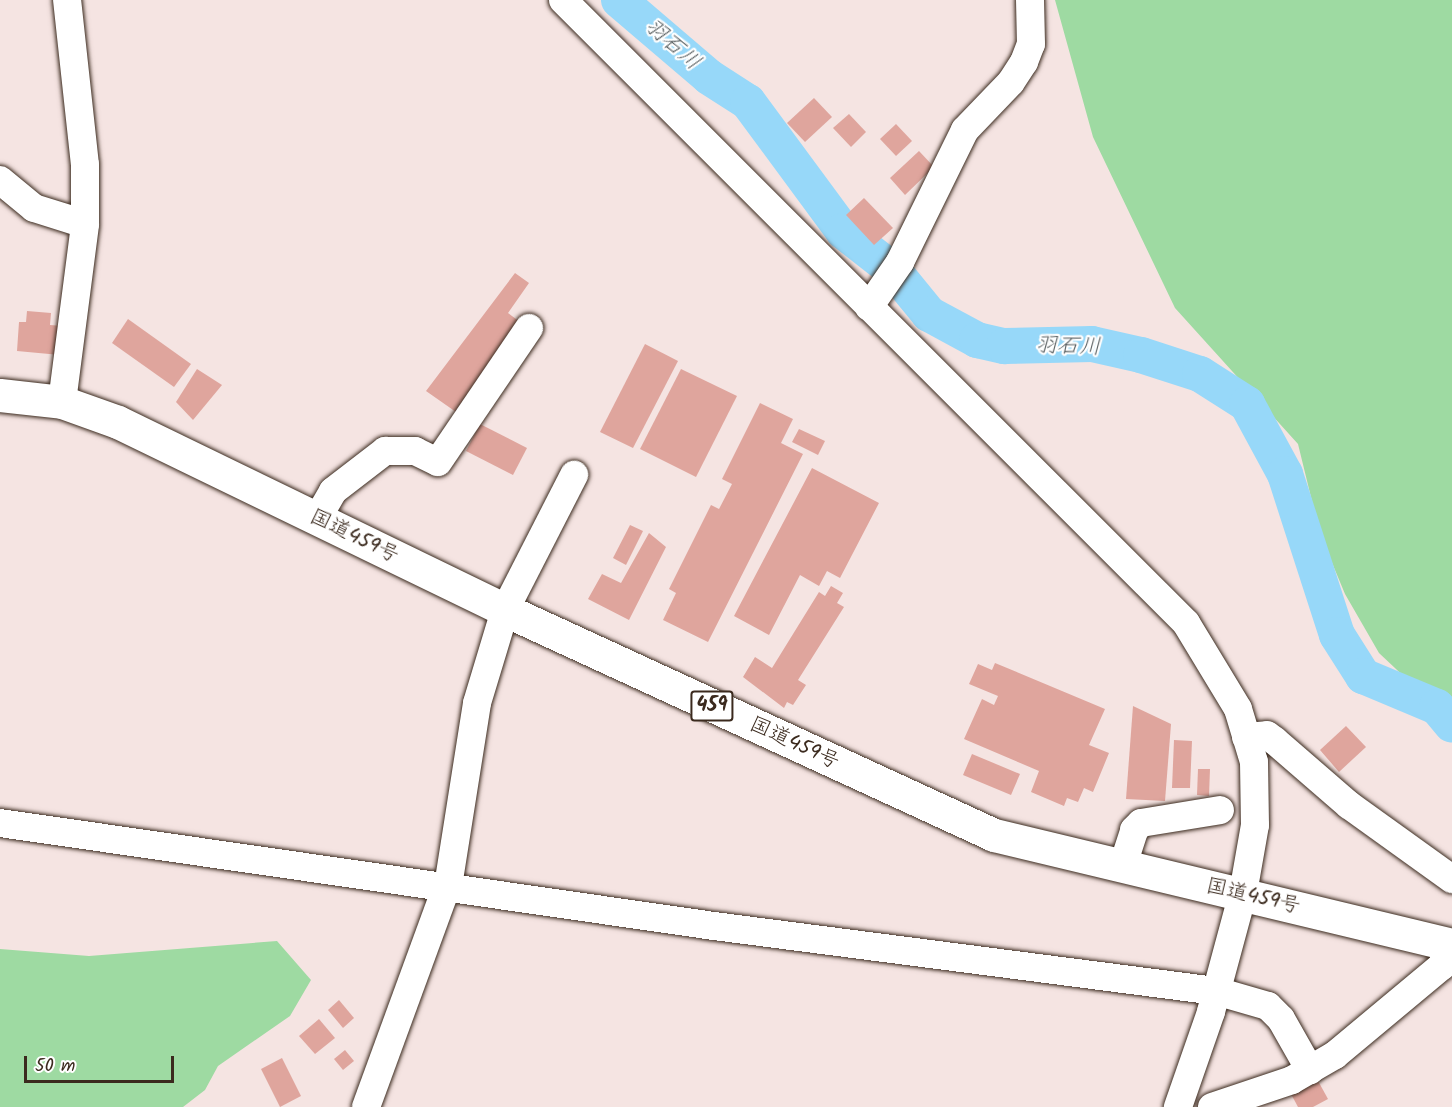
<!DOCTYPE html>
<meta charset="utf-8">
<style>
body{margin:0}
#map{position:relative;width:1452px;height:1107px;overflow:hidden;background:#f5e4e2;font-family:Kalam,"Klee One",sans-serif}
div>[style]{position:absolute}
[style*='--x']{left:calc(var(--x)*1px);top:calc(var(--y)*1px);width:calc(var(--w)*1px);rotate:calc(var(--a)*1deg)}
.green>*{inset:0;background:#9edaa2}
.river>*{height:36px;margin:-18px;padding:0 18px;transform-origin:18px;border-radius:18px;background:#97d8f9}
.building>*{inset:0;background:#dfa59d}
.roads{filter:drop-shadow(0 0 2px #3b2a1e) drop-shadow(0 0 2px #3b2a1e)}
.minor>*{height:28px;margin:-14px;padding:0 14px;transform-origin:14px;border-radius:14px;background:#fff}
.highway>*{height:33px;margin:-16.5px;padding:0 16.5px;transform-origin:16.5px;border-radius:16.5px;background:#fff}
span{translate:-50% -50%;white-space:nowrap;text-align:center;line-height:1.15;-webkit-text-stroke:4.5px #fff;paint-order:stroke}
.shield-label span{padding:2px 4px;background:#fff;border:2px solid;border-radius:4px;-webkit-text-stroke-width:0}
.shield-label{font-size:20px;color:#3b2a1e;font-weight:700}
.street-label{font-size:21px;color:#3b2a1e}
.water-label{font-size:22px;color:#575e60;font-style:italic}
.scale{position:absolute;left:24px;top:1056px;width:150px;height:27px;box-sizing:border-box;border:3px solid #3b2a1e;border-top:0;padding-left:8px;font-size:18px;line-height:21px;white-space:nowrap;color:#3b2a1e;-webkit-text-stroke:4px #fff;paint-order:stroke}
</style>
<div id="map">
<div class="green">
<div style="clip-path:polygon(1055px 0,1452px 0,1452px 710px,1413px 685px,1379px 653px,1345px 594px,1320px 534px,1298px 444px,1175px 308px,1093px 137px)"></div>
<div style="clip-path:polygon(277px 941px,311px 980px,290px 1016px,218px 1066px,205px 1090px,183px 1107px,0 1107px,0 949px,89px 956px)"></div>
</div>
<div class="river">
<div style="--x:619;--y:0;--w:118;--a:40.5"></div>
<div style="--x:709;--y:77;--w:46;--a:32.7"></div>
<div style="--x:748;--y:102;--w:160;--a:53.6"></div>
<div style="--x:843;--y:231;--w:63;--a:38"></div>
<div style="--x:893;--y:270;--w:57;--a:50.7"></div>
<div style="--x:929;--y:314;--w:55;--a:28.4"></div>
<div style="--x:977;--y:340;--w:28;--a:13"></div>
<div style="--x:1004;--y:346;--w:88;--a:-1.3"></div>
<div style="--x:1092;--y:344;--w:50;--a:12.7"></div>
<div style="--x:1141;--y:355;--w:62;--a:17.9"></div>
<div style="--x:1200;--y:374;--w:56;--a:32.6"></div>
<div style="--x:1247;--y:404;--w:80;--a:61.5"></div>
<div style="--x:1285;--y:474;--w:169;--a:72.1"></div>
<div style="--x:1337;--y:635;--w:49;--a:57.6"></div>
<div style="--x:1363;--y:676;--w:80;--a:22.7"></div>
<div style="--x:1437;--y:707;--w:23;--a:50"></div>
</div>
<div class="building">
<div style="clip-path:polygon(814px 98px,832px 117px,805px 142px,787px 123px)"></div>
<div style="clip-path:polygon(849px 114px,866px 132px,851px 147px,833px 128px)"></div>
<div style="clip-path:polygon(896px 124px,912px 141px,896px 156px,880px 139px)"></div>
<div style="clip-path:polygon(919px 151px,934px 167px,905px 195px,890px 178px)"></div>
<div style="clip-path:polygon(864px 198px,893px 228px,874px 245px,846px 215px)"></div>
<div style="clip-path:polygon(515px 273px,529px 283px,508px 313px,520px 322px,456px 412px,426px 391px)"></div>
<div style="clip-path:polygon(27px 311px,51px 313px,50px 325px,63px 326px,60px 355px,17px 351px,19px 322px,26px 322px)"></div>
<div style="clip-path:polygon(128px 319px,191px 364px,174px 387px,112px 343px)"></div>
<div style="clip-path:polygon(645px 344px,678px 361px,633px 448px,600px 432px)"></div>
<div style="clip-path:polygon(197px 369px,222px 385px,193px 420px,176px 402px)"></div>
<div style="clip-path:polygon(681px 369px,737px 396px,696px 477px,640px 449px)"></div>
<div style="clip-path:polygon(760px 403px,793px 419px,781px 443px,803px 454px,708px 642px,663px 620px,676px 593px,669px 589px,711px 505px,719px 509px,732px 484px,722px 479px)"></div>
<div style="clip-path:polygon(480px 424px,527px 448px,513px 475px,466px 451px)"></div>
<div style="clip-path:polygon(799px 429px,825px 441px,818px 455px,792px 442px)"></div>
<div style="clip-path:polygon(812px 468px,879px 503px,840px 578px,827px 571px,819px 586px,800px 575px,769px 635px,734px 616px)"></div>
<div style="clip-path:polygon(630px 525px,643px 531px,626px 565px,613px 558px)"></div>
<div style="clip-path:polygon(649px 533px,666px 547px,629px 620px,588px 599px,602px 574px,621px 583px)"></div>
<div style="clip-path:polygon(831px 586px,843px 593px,837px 603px,844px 607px,798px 680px,806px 685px,793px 705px,787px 702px,784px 708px,743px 677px,755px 657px,772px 668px,819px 592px,825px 596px)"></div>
<div style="clip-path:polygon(995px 663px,1105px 709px,1089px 745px,1109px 753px,1093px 792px,1084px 788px,1078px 802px,1067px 798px,1064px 806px,1031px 792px,1039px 771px,964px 739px,982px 699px,994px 705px,998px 696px,969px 684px,978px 664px,992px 670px)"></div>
<div style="clip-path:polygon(1133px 706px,1171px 724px,1165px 801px,1126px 799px)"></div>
<div style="clip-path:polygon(1346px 726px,1366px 747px,1339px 772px,1320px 750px)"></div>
<div style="clip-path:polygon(1174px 740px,1192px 741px,1190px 788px,1172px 788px)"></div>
<div style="clip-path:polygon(972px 754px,1020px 774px,1011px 795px,963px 775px)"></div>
<div style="clip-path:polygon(1198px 769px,1210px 769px,1209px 796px,1197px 795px)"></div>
<div style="clip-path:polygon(339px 1000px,354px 1018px,343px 1028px,328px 1010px)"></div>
<div style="clip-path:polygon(319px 1019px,335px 1038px,315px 1054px,299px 1036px)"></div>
<div style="clip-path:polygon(345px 1050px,354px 1061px,343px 1070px,334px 1059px)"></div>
<div style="clip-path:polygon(282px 1058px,301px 1096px,280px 1107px,261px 1069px)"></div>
<div style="clip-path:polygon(1317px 1079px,1328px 1099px,1313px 1107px,1298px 1107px,1291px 1094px)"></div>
</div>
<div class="roads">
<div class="minor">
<div style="--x:563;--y:0;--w:881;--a:45"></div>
<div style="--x:1186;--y:623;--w:100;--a:58.8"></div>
<div style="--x:1238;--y:709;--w:55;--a:73.2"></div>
<div style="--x:1254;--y:762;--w:63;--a:89.1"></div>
<div style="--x:1255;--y:825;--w:69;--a:100"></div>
<div style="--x:1243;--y:893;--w:123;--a:105.1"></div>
<div style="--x:1211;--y:1012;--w:101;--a:109.2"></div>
<div style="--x:0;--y:180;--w:44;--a:39.5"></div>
<div style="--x:34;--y:208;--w:53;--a:17.4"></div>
<div style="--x:869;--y:307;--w:55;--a:-55.4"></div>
<div style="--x:900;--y:262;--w:147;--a:-63.8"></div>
<div style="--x:965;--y:130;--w:66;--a:-46.2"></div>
<div style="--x:1011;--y:82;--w:24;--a:-57"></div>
<div style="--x:1024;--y:62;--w:19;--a:-69"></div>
<div style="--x:1031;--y:44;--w:44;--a:-91.3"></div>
<div style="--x:62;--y:402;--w:179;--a:-82.6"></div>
<div style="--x:85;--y:224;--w:59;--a:-90"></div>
<div style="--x:85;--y:165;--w:166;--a:-96.2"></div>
<div style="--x:317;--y:519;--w:32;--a:-60"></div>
<div style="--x:333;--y:491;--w:66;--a:-37.6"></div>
<div style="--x:385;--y:451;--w:30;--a:0"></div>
<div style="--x:415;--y:451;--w:25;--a:26"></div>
<div style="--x:438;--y:462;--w:162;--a:-55.8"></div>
<div style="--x:1246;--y:737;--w:21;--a:-5"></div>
<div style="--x:1267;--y:735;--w:10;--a:37"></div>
<div style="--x:1275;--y:741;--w:98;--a:40.9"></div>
<div style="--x:1349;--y:805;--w:127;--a:35.7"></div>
<div style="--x:0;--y:823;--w:721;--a:8.21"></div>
<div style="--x:714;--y:926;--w:506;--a:7.38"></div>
<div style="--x:1216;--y:991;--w:54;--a:16.1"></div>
<div style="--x:1268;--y:1006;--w:18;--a:45"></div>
<div style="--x:1281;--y:1019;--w:59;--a:60.4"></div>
<div style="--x:1122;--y:868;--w:40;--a:-72"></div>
<div style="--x:1134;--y:830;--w:10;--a:-45"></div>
<div style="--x:1141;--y:823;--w:80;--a:-9.3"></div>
<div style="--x:366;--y:1107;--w:242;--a:-69.9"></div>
<div style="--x:449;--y:880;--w:179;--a:-81"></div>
<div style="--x:477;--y:703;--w:97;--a:-73.2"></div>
<div style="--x:505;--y:610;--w:152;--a:-62.9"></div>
<div style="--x:1212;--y:1107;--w:84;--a:-18.6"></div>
<div style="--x:1292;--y:1080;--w:50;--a:-30.2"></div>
<div style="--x:1335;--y:1055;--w:139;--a:-39.8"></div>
<div style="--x:1442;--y:966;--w:23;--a:-72"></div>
</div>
<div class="highway">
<div style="--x:0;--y:395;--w:62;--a:6.4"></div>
<div style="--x:62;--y:402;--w:59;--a:19.7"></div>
<div style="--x:118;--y:422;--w:430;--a:25.9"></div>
<div style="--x:505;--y:610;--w:538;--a:24.71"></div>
<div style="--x:994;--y:835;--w:471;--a:13.5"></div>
</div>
</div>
<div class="shield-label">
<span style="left:712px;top:706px">459</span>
</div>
<div class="street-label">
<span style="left:354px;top:537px;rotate:26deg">国道459号</span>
<span style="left:794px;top:744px;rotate:25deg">国道459号</span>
<span style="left:1253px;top:897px;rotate:13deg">国道459号</span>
</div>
<div class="water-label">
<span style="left:672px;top:45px;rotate:41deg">羽石川</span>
<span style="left:1068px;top:347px;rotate:2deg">羽石川</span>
</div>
<div class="scale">50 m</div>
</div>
